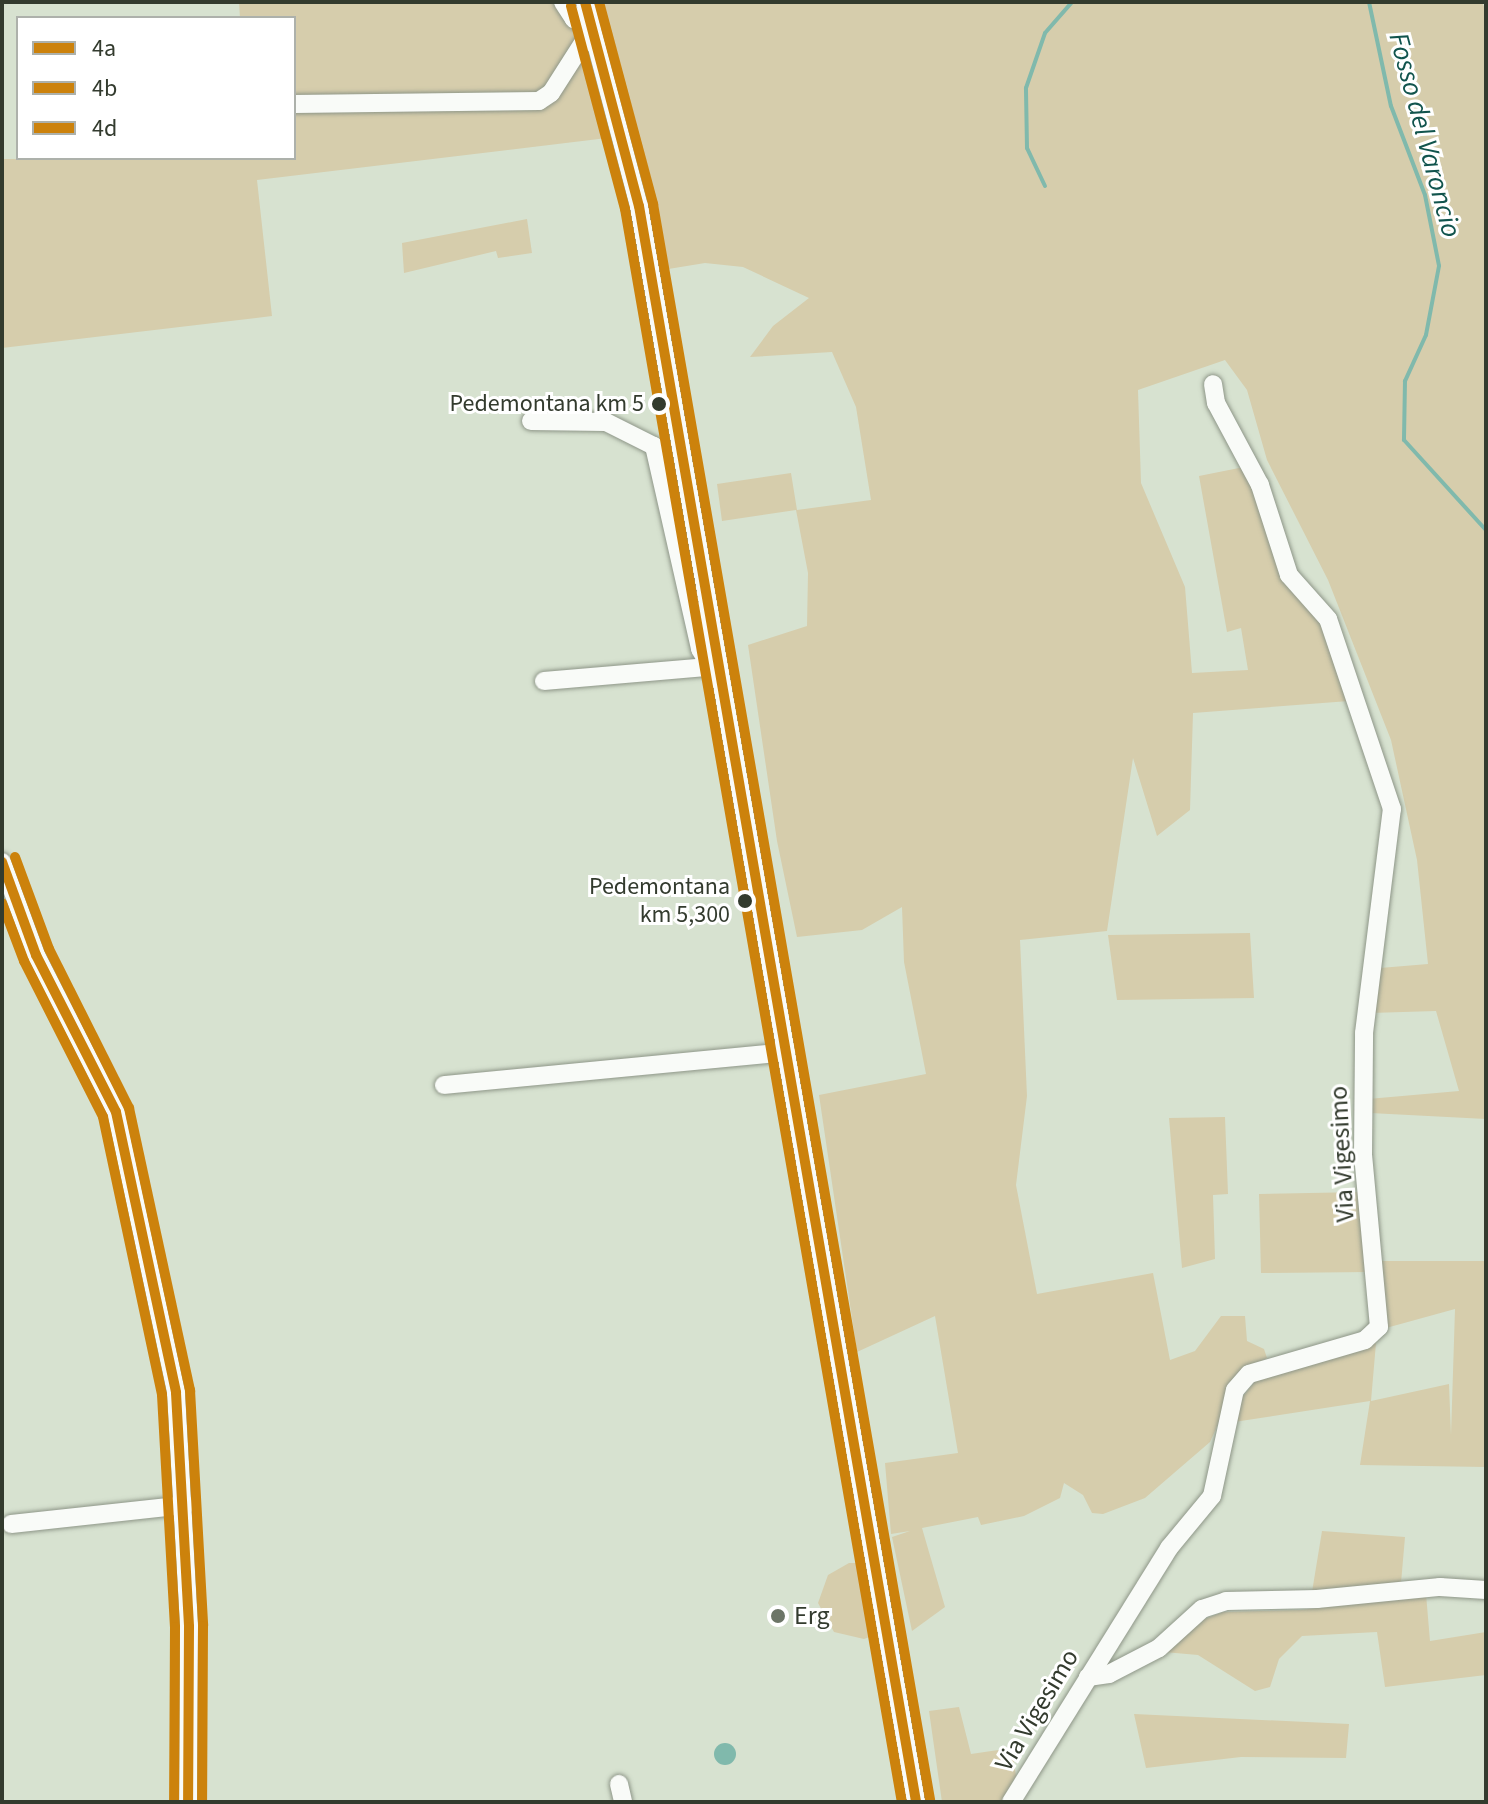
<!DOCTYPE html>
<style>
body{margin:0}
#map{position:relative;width:1488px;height:1804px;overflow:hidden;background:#d7e2d0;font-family:"Source Sans 3",sans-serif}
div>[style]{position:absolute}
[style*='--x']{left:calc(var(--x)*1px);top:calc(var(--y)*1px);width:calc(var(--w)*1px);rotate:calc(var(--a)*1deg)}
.green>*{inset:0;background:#d6cdac}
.water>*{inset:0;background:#80b9ac}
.round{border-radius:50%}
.stream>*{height:4px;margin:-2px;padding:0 2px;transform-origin:2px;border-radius:2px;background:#80b9ac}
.roads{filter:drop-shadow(0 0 2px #8e9688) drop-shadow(0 0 2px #8e9688)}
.minor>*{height:18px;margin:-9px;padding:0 9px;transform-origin:9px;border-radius:9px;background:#f9fbf8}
.bus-1>*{height:10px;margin:-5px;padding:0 5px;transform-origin:5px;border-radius:5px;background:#cc820c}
.bus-2>*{height:10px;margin:-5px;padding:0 5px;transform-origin:5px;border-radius:5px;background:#cc820c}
.bus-3>*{height:10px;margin:-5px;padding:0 5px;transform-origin:5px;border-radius:5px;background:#cc820c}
.dots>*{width:22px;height:22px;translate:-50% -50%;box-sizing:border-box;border:4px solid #fff;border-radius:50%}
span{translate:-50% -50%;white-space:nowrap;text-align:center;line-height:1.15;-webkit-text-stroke:6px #fff;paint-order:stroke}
.bus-label{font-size:24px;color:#333b2e}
.right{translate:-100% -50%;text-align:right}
.street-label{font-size:26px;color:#333b2e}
.poi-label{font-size:26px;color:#333b2e}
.left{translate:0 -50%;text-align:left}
.water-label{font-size:28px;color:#11544d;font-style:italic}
.frame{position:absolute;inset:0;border:4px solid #333b2e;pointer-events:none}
.legend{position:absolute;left:16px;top:16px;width:280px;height:144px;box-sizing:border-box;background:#fff;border:2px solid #adb1ab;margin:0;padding:10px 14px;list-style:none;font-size:24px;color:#333b2e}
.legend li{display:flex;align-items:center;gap:16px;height:40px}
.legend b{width:40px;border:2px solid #adb1ab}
</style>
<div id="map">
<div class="green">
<div style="clip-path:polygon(239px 2px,564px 2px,607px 138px,257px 180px,272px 316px,2px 348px,2px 159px,294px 158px,294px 18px,240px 18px)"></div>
<div style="clip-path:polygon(598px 2px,1482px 2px,1486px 11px,1486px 1119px,1370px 1113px,1368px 1099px,1459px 1091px,1436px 1011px,1370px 1013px,1380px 968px,1428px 964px,1417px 860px,1391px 740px,1328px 580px,1267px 460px,1247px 390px,1225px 360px,1138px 390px,1141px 483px,1185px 587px,1192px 673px,1248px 670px,1241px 628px,1227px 632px,1199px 476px,1244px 467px,1321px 622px,1349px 701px,1193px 713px,1190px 810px,1157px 836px,1133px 758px,1107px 931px,1020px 940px,1027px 1096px,1016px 1185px,1037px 1294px,1153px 1273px,1170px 1360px,1195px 1351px,1221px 1316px,1245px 1316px,1247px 1341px,1264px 1349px,1267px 1358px,1242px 1371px,1210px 1442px,1145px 1498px,1103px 1514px,1092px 1513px,1083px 1495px,1064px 1483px,1060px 1498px,1024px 1516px,981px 1525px,978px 1517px,922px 1528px,945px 1607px,912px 1631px,892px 1537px,910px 1531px,891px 1534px,885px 1463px,958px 1453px,935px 1316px,857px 1352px,819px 1095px,926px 1074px,904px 962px,902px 907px,862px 930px,797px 937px,777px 841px,748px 645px,807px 626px,808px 573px,796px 510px,722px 521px,717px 484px,791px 473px,797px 510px,871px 500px,856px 407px,832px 352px,750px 357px,773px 326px,809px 298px,743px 267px,705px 263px,650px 272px,639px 206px,649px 198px)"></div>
<div style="clip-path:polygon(527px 219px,532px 253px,498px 258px,496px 251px,404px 273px,402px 243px)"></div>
<div style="clip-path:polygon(1250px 933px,1254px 998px,1117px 1000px,1108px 935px)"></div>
<div style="clip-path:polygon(1225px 1117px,1228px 1194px,1213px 1195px,1215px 1259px,1182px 1268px,1169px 1118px)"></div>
<div style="clip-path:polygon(1362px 1192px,1370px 1272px,1261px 1273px,1259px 1194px)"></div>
<div style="clip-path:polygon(1380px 1261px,1486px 1261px,1486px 1467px,1360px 1465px,1370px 1401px,1234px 1422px,1240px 1400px,1258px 1378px,1376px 1343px,1371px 1401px,1449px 1384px,1451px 1435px,1455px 1309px,1386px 1328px)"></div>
<div style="clip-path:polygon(1322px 1531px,1405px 1537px,1401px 1583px,1312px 1592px)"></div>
<div style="clip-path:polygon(849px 1563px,865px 1563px,875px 1635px,864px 1639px,834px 1632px,818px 1603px,828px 1575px)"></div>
<div style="clip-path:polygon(1426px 1594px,1430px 1641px,1486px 1632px,1486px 1675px,1385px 1687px,1377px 1632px,1302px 1636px,1279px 1659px,1270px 1687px,1255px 1691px,1198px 1655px,1164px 1652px,1197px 1622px,1223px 1612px,1301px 1610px)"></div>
<div style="clip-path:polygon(959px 1707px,971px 1754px,1012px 1748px,1016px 1776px,1001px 1802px,942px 1802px,929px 1711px)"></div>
<div style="clip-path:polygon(1134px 1714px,1349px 1724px,1346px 1758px,1241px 1757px,1146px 1768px)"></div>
</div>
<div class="water">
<div class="round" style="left:714px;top:1743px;width:22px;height:22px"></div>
</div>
<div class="stream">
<div style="--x:1369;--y:2;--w:106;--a:78.1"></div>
<div style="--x:1391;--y:106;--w:95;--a:69.1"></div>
<div style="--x:1425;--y:195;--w:72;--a:78.8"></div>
<div style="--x:1439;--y:266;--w:70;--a:100.7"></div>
<div style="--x:1426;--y:335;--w:51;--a:114.5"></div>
<div style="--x:1405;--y:381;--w:59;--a:91"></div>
<div style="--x:1404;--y:440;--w:122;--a:47.7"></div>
<div style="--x:1045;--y:186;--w:42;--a:-115.3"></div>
<div style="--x:1027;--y:148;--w:60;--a:-91"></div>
<div style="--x:1026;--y:88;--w:58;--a:-70.9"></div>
<div style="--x:1045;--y:33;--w:41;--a:-48.9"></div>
</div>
<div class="roads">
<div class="minor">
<div style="--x:585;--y:2;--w:211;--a:75.2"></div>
<div style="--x:639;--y:206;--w:1620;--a:80.15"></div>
<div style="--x:294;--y:104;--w:245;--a:-0.7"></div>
<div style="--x:539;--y:101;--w:14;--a:-34"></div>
<div style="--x:551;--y:93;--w:76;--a:-57.4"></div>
<div style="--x:592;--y:29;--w:21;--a:-151"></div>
<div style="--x:574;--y:19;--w:20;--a:-123"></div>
<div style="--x:531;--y:421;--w:75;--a:0.8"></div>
<div style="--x:606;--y:422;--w:54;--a:26.6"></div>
<div style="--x:654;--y:446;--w:208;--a:77.2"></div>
<div style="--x:700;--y:649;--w:35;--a:59"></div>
<div style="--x:544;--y:681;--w:165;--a:-4.9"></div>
<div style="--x:2;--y:862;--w:99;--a:69.9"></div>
<div style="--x:36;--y:955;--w:176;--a:63"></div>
<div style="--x:116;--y:1112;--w:287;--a:77.9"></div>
<div style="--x:176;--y:1393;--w:234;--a:86.8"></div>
<div style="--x:189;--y:1627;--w:175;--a:90.3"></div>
<div style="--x:444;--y:1085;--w:344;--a:-5.5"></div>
<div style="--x:11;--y:1524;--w:175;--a:-6.2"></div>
<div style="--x:1088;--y:1677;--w:21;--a:-8"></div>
<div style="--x:1109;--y:1674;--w:56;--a:-27.5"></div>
<div style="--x:1159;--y:1648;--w:58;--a:-42.2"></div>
<div style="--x:1202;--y:1609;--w:25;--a:-18"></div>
<div style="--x:1226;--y:1601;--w:91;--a:-1.3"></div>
<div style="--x:1317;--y:1599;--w:124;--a:-5.6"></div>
<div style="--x:1440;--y:1587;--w:46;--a:3.7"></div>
<div style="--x:619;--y:1784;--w:18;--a:77"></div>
<div style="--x:1011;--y:1802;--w:299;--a:-58.1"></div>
<div style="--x:1169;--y:1548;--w:67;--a:-50.4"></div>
<div style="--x:1212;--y:1496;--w:108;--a:-77.8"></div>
<div style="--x:1235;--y:1390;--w:21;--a:-49"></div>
<div style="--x:1249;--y:1374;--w:121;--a:-16.3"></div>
<div style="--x:1365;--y:1340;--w:19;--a:-43"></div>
<div style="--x:1379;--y:1327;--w:172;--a:-95.3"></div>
<div style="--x:1363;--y:1156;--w:123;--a:-89.5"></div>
<div style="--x:1364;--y:1033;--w:226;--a:-82.9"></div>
<div style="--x:1392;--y:809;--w:200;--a:-108.6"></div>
<div style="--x:1328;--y:619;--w:59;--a:-131.6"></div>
<div style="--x:1289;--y:575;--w:95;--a:-107.9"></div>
<div style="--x:1260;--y:485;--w:93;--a:-118.2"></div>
<div style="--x:1216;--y:403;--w:19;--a:-99"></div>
</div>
</div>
<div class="bus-1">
<div style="--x:585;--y:2;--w:211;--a:75.2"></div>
<div style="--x:639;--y:206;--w:1620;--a:80.15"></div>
<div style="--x:2;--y:862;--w:99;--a:69.9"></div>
<div style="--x:36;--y:955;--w:176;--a:63"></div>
<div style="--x:116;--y:1112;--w:287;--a:77.9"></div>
<div style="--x:176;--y:1393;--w:234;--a:86.8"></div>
<div style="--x:189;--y:1627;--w:175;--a:90.3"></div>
</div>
<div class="bus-2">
<div style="--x:571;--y:6;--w:210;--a:75.1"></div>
<div style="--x:625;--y:209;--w:1617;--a:80.14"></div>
<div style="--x:2;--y:903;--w:62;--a:69.2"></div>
<div style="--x:24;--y:961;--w:175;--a:63.1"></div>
<div style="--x:103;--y:1117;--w:284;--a:78"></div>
<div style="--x:162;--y:1395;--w:232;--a:86.8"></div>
<div style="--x:175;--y:1627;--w:175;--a:90.3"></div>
</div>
<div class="bus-3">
<div style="--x:599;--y:2;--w:209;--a:75"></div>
<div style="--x:653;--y:204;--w:1620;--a:80.15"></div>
<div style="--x:15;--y:857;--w:98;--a:69.7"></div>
<div style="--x:49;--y:949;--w:178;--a:63.3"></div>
<div style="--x:129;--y:1108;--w:289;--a:77.8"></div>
<div style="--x:190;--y:1390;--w:236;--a:86.8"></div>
<div style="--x:203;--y:1626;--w:176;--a:90.3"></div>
</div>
<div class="dots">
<div style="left:659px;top:404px;background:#333b2e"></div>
<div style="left:745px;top:901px;background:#333b2e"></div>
<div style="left:778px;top:1616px;background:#6c7567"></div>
</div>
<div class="bus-label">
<span class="right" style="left:644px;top:404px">Pedemontana km 5</span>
<span class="right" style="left:730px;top:901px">Pedemontana<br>km 5,300</span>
</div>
<div class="street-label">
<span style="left:1342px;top:1154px;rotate:-93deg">Via Vigesimo</span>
<span style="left:1037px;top:1710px;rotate:-59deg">Via Vigesimo</span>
</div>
<div class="poi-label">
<span class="left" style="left:794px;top:1616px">Erg</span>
</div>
<div class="water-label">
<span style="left:1425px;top:135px;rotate:75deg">Fosso del Varoncio</span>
</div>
<div class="frame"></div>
<ul class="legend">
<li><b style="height:10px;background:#cc820c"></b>4a</li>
<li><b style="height:10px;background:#cc820c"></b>4b</li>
<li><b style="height:10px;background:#cc820c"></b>4d</li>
</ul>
</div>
